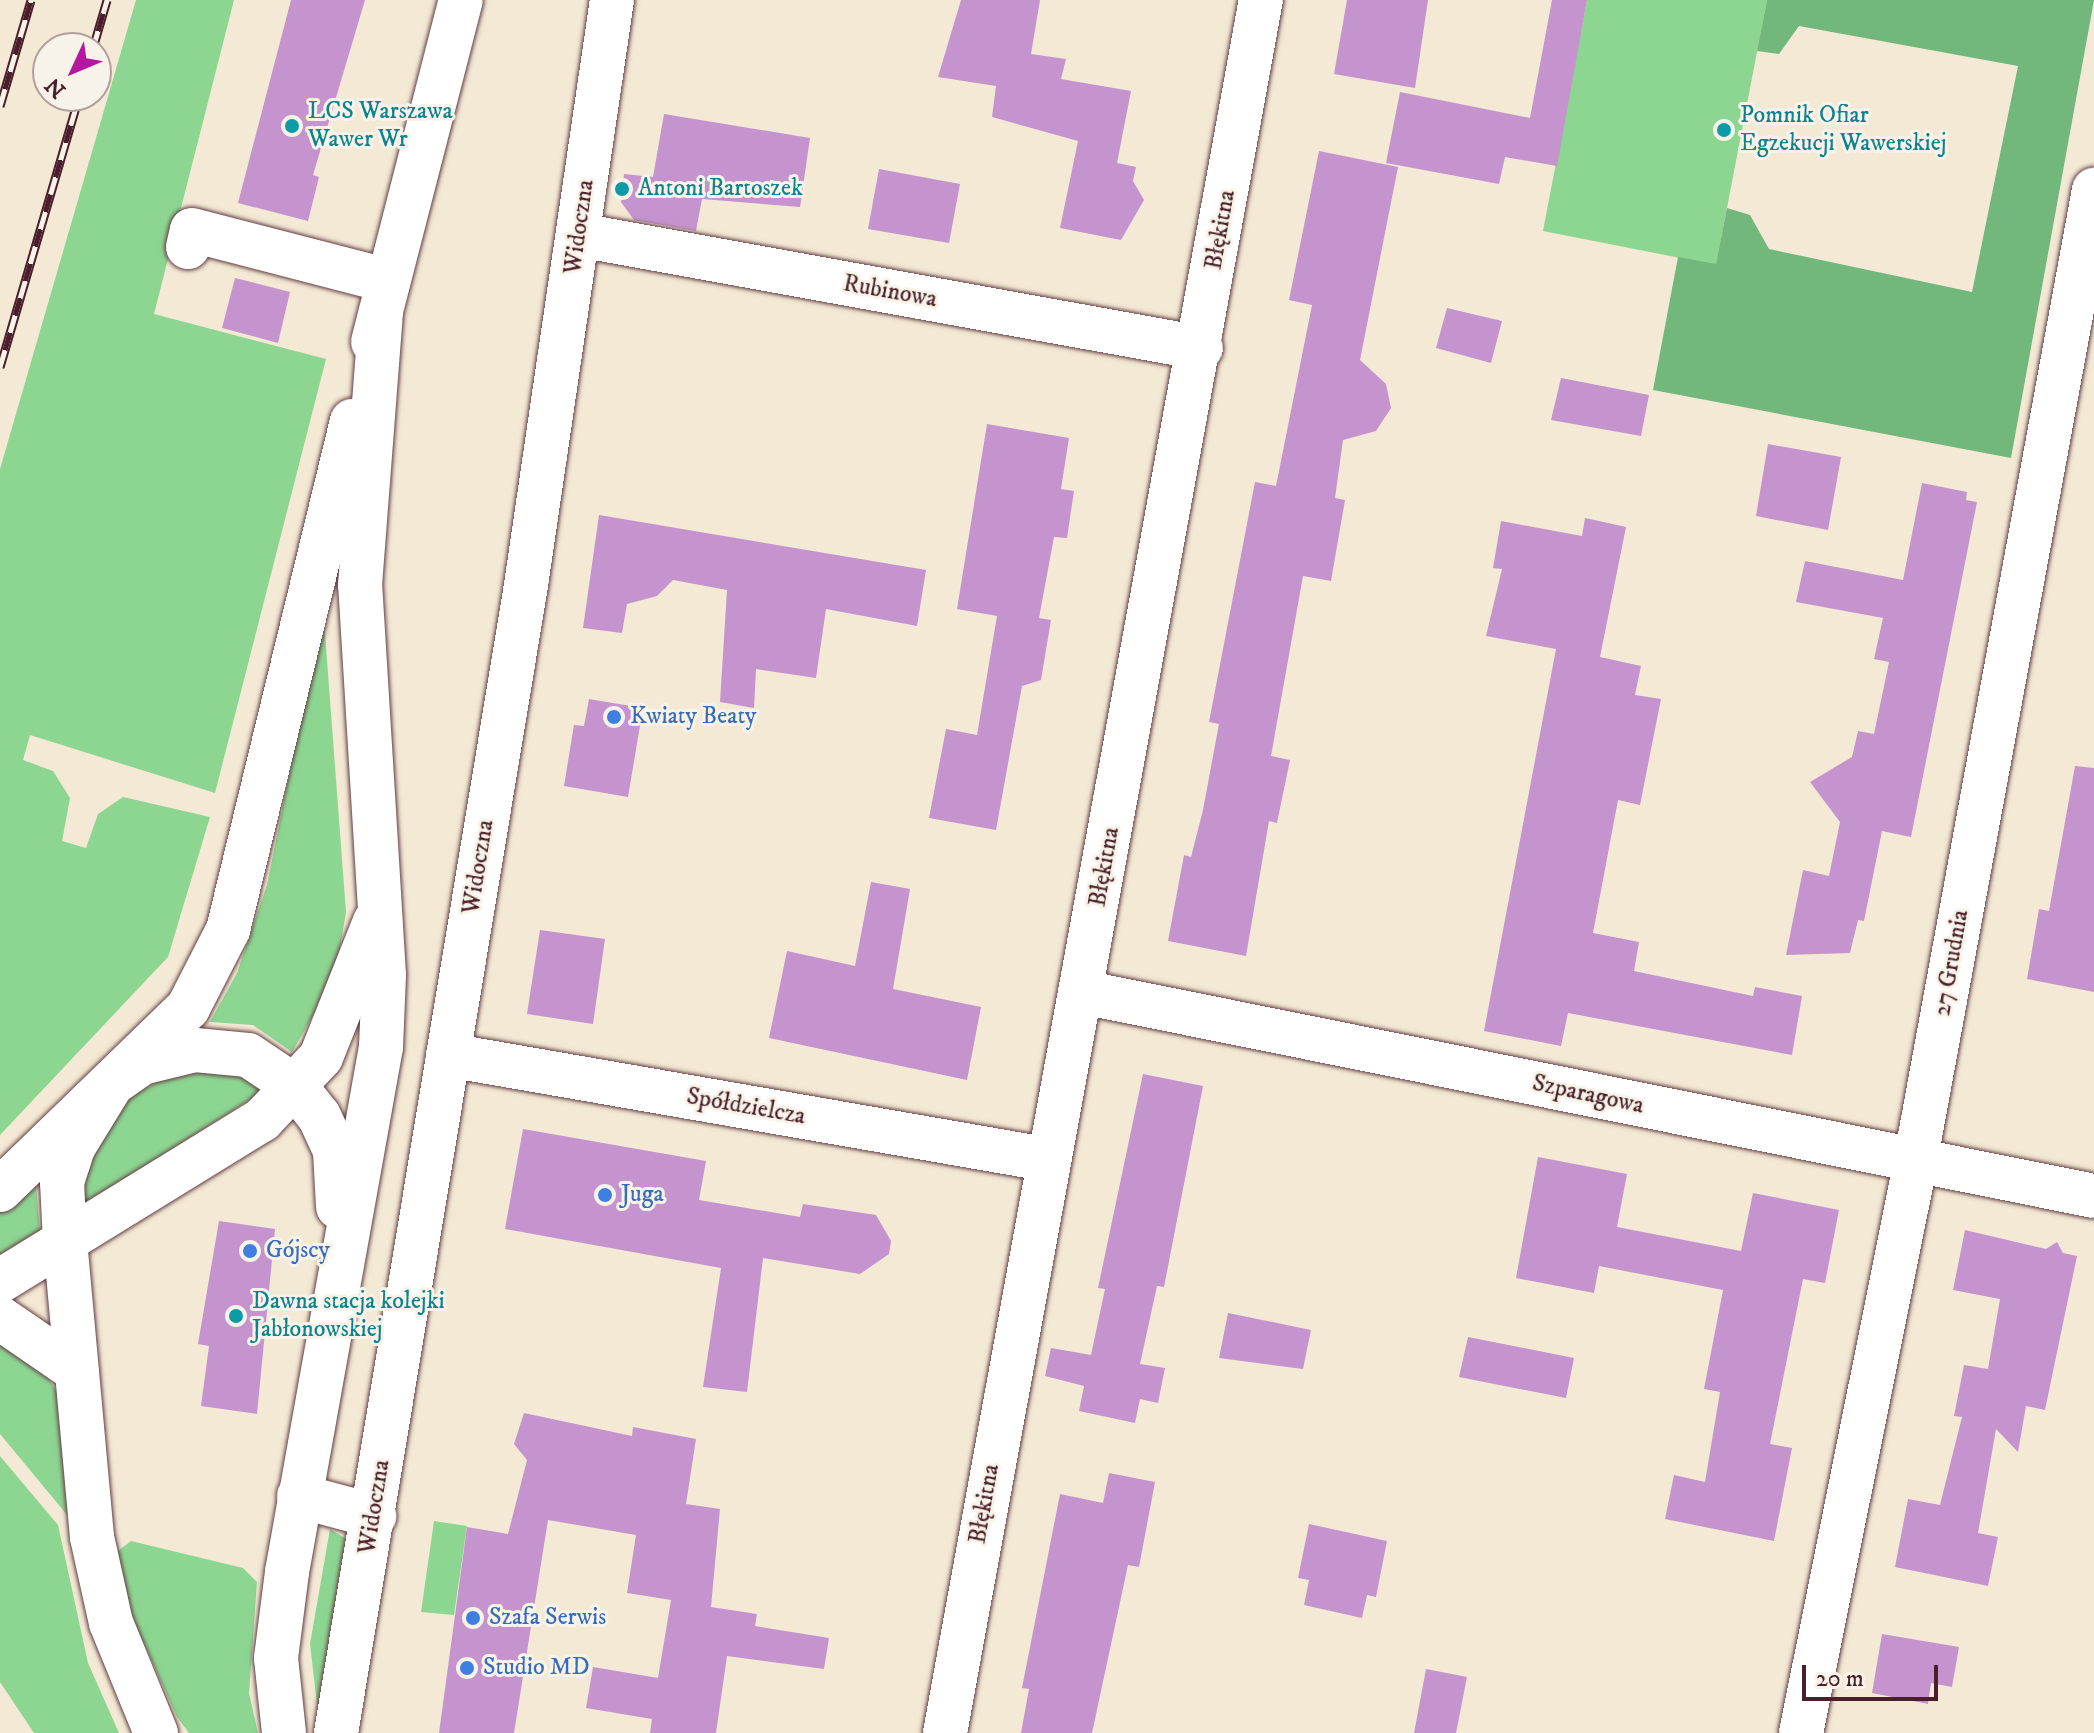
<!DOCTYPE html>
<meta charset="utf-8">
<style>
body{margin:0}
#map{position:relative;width:2094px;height:1733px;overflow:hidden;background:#f3e9d4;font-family:"IM FELL DW Pica",serif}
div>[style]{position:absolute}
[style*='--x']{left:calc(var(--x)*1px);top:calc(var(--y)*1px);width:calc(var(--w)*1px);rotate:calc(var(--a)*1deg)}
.green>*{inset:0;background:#8dd692}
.forest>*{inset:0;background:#72b77c}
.building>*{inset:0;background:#c594cf}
.roads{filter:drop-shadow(0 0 2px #633d44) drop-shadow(0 0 2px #633d44)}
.minor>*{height:44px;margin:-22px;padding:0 22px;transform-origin:22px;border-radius:22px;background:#fff}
.major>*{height:44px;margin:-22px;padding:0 22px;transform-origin:22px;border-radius:22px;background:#fff}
.rail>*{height:9px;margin-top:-4.5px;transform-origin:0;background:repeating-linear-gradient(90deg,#f7f3e8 0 18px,#4a1f2b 0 36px);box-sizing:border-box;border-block:2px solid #4a1f2b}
.dots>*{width:22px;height:22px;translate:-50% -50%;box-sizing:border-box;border:4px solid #f7f3e8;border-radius:50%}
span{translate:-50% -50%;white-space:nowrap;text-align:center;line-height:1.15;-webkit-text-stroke:6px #f7f3e8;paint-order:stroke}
.culture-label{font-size:24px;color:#0d838f}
.left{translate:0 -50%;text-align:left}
.street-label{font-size:24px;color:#4a1f2b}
.shop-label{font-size:24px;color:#366cbe}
.north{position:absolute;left:32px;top:32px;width:80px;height:80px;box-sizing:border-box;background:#f7f3e8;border:2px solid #b29e9c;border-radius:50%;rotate:226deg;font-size:22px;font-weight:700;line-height:32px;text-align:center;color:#4a1f2b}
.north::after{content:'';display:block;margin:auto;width:28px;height:36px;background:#b5179e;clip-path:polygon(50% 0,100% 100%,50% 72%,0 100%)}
.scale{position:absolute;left:1802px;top:1665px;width:136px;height:36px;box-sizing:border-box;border:4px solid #4a1f2b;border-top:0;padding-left:10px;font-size:24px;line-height:28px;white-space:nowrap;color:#4a1f2b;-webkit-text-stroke:6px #f7f3e8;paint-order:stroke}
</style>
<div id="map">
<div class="green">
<div style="clip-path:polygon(136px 0,234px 0,154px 314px,326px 359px,215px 793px,30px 735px,23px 760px,53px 771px,70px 798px,62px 841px,86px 848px,98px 814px,123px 797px,210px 817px,168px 957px,0 1135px,0 469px)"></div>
<div style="clip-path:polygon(1587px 0,1767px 0,1716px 265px,1543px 231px)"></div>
<div style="clip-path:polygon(323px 607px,346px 912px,335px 977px,292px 1052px,253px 1025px,210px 1022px,237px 973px,267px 885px)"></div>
<div style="clip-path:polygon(189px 1065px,241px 1072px,262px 1092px,83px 1205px,87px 1165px,129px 1097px)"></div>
<div style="clip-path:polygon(35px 1175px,40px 1232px,0 1255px,0 1212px)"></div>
<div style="clip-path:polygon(0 1341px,42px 1369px,57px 1392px,68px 1516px,0 1434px)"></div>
<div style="clip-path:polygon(0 1456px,58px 1525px,88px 1663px,119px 1733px,34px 1733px,0 1682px)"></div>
<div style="clip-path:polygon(434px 1521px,467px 1526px,454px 1615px,421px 1612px)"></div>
<div style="clip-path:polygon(330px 1529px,349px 1541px,320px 1730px,310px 1644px)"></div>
<div style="clip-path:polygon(131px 1541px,243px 1568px,257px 1582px,249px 1693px,258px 1733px,189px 1733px,177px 1717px,130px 1612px,115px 1553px)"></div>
</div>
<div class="forest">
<div style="clip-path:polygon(1767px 0,2094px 0,2011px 458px,1653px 390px,1678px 257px,1716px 264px,1727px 208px,1750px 215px,1769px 249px,1972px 292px,2018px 66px,1799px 26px,1779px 54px,1757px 51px)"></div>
</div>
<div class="building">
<div style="clip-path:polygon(291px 0,365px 0,313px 175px,319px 177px,308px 221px,238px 203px)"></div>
<div style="clip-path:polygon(961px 0,1040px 0,1031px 54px,1066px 59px,1061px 79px,1131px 91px,1117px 163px,1136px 167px,1133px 181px,1144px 200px,1121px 240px,1060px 228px,1078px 141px,992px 117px,996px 86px,938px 77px)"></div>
<div style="clip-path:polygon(1347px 0,1428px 0,1415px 88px,1334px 74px)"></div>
<div style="clip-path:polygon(1552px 0,1587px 0,1557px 166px,1505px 157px,1499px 184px,1386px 163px,1400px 92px,1530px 118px)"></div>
<div style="clip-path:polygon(664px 114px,810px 138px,800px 207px,702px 199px,696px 231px,634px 220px,621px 202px,624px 174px,653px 177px)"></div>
<div style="clip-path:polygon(1319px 151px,1398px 167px,1360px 360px,1386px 384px,1391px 408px,1376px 431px,1343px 440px,1335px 498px,1345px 500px,1331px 581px,1303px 576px,1271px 756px,1290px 760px,1277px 823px,1269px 821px,1246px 956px,1168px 941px,1184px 855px,1191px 857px,1203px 810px,1219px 724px,1209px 722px,1255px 482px,1276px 486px,1312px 305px,1289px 300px)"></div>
<div style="clip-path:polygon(879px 169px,960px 184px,949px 243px,868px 229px)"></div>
<div style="clip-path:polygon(235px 278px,290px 292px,278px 343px,222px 328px)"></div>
<div style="clip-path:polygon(1447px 308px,1502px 321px,1491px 363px,1436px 348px)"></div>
<div style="clip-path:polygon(1561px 378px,1649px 395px,1641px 436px,1551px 420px)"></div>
<div style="clip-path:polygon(987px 424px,1069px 438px,1061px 489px,1074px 491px,1067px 538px,1054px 537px,1039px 618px,1051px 620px,1041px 680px,1022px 686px,996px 830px,929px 818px,946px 729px,977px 735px,997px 616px,957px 609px)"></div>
<div style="clip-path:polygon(1768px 444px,1841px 457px,1828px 530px,1756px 516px)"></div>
<div style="clip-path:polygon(1922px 483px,1967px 492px,1966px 500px,1977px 502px,1911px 837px,1882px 831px,1864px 921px,1858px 920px,1850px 953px,1786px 955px,1803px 870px,1829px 876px,1840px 822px,1810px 782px,1852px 757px,1858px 731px,1874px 734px,1889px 662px,1874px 659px,1883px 618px,1796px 602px,1805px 561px,1903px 580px)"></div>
<div style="clip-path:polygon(599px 515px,926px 570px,917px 626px,826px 609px,816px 678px,756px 669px,754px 708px,720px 702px,727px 590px,673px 580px,657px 596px,627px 604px,622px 633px,583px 628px)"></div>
<div style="clip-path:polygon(1585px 518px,1626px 527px,1600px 657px,1641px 666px,1635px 695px,1661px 699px,1640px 805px,1618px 800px,1593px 933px,1639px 942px,1634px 971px,1753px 996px,1755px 987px,1802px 996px,1792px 1055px,1568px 1013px,1561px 1046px,1484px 1031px,1556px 649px,1486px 636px,1502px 569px,1493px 568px,1501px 521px,1582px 536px)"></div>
<div style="clip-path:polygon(589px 699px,643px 708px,628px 797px,564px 786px,574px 725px,584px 726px)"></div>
<div style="clip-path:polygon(2075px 766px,2094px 768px,2094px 992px,2027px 979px,2039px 909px,2049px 911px)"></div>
<div style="clip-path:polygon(871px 882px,910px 889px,893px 989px,981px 1007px,967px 1080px,769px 1038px,787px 951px,855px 966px)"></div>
<div style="clip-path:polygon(540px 930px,605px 939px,593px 1024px,527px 1014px)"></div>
<div style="clip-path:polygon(1143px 1074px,1203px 1086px,1164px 1287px,1157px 1286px,1140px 1364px,1165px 1368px,1158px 1403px,1140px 1399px,1135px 1423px,1079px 1411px,1084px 1386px,1045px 1376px,1051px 1348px,1091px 1355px,1105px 1289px,1098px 1288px)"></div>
<div style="clip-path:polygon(523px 1129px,706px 1161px,699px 1200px,800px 1217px,803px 1204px,876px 1215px,891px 1241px,889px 1254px,860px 1274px,763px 1258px,747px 1392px,703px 1387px,721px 1268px,505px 1229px)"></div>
<div style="clip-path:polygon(1538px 1157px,1627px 1174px,1617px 1227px,1741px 1251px,1753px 1193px,1839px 1210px,1825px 1283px,1803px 1279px,1770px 1444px,1792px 1448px,1774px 1541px,1665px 1519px,1674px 1475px,1705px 1482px,1720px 1392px,1704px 1389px,1723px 1290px,1599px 1266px,1594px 1293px,1516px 1278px)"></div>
<div style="clip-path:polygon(219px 1221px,275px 1229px,257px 1414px,201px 1406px,209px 1346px,198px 1344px)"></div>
<div style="clip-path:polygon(1965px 1230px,2046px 1249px,2057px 1242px,2063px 1253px,2077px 1256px,2045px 1410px,2026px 1406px,2018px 1452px,1996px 1429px,1978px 1533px,1998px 1537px,1988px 1586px,1895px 1567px,1908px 1499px,1940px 1505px,1962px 1417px,1954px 1416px,1964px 1365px,1988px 1369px,2000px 1299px,1953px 1290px)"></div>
<div style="clip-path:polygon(1228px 1313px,1311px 1330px,1303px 1369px,1219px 1358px)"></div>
<div style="clip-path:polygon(1468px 1337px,1574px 1358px,1566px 1398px,1459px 1377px)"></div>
<div style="clip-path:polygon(524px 1413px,632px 1436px,633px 1427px,696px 1439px,686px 1504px,720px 1509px,711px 1607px,757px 1614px,755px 1626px,829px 1638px,824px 1669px,727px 1656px,716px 1733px,650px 1733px,652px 1719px,586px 1708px,593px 1667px,658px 1678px,671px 1600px,627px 1593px,636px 1535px,548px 1520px,514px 1733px,439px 1733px,467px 1527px,508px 1534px,527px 1460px,514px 1444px)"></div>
<div style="clip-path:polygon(1109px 1473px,1155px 1482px,1139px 1567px,1128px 1565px,1092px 1733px,1021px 1733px,1029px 1689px,1022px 1688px,1060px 1494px,1103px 1503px)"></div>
<div style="clip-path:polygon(1309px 1524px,1387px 1541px,1376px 1597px,1367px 1595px,1362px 1618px,1304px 1605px,1309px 1580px,1298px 1578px)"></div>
<div style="clip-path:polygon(1882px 1634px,1959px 1647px,1952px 1687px,1931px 1683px,1928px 1704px,1872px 1693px)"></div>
<div style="clip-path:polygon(1426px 1669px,1467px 1677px,1456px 1733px,1414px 1733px)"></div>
</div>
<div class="roads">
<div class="minor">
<div style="--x:579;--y:235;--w:632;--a:10.3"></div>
<div style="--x:188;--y:247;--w:17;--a:-77"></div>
<div style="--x:192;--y:230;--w:203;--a:14.5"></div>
<div style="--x:1082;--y:992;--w:1032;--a:11.4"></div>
<div style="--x:448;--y:1055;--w:606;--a:9.88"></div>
<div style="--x:299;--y:1496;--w:78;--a:14.9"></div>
<div style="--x:336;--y:1733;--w:1164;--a:-80.6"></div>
<div style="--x:526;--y:585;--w:591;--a:-81.64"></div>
<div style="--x:945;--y:1733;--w:1762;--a:-79.67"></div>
<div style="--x:1801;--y:1733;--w:559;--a:-78.65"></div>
<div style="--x:1911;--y:1185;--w:1012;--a:-79.58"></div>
</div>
<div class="major">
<div style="--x:373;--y:342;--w:353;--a:-75.6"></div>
<div style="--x:0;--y:1190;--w:262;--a:-44.1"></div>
<div style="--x:188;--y:1008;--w:88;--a:-62.9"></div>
<div style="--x:228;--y:930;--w:524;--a:-76.31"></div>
<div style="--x:0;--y:1281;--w:308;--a:-31.6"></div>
<div style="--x:262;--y:1120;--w:86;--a:-46.9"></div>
<div style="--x:321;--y:1057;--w:146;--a:-68.3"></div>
<div style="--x:0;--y:1318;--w:93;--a:34.5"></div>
<div style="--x:156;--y:1733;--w:119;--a:-112.2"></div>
<div style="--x:111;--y:1623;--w:88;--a:-102.5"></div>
<div style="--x:92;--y:1537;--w:297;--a:-95.2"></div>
<div style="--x:65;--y:1241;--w:59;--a:-92.9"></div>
<div style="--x:62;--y:1182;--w:38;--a:-72"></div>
<div style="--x:74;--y:1146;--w:73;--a:-58.5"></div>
<div style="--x:112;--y:1084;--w:37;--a:-35"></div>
<div style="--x:142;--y:1063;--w:55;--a:-13.8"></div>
<div style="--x:195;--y:1050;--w:53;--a:5.4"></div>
<div style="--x:248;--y:1055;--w:58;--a:33.7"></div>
<div style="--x:296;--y:1087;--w:37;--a:52"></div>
<div style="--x:319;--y:1116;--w:38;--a:65"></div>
<div style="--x:335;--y:1151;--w:56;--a:86.9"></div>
<div style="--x:284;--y:1733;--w:75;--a:-96.1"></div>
<div style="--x:276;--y:1658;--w:87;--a:-82.7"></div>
<div style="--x:287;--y:1572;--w:533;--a:-79.85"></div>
<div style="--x:381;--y:1047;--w:72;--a:-87.6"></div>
<div style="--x:384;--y:975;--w:391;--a:-93.5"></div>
<div style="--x:360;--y:585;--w:273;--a:-85.6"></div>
</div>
</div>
<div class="rail">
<div style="--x:93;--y:48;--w:50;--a:-73.7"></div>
<div style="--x:0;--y:106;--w:110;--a:-73.7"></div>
<div style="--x:0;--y:367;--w:282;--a:-73.7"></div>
</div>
<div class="dots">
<div style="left:292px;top:126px;background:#0f9aa8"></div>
<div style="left:1724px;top:130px;background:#0f9aa8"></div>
<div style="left:622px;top:189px;background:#0f9aa8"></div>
<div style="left:614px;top:717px;background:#3f7fe0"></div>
<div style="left:605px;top:1195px;background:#3f7fe0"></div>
<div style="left:250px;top:1251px;background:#3f7fe0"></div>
<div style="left:236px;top:1316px;background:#0f9aa8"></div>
<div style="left:473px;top:1618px;background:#3f7fe0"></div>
<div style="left:467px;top:1668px;background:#3f7fe0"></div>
</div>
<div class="culture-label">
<span class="left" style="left:308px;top:126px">LCS Warszawa<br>Wawer Wr</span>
<span class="left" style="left:1740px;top:130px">Pomnik Ofiar<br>Egzekucji Wawerskiej</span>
<span class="left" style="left:638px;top:189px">Antoni Bartoszek</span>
<span class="left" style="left:252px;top:1316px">Dawna stacja kolejki<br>Jabłonowskiej</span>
</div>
<div class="street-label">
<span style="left:580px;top:227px;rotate:-82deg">Widoczna</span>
<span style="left:1221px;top:230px;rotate:-80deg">Błękitna</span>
<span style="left:890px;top:292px;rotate:10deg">Rubinowa</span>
<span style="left:479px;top:867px;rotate:-81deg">Widoczna</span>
<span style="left:1105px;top:867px;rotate:-80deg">Błękitna</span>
<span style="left:1952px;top:963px;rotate:-80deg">27 Grudnia</span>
<span style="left:1588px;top:1095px;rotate:12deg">Szparagowa</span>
<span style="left:746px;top:1107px;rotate:10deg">Spółdzielcza</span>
<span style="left:985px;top:1504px;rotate:-80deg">Błękitna</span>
<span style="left:375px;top:1507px;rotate:-81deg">Widoczna</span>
</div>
<div class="shop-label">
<span class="left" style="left:630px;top:717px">Kwiaty Beaty</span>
<span class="left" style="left:621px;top:1195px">Juga</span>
<span class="left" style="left:266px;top:1251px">Gójscy</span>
<span class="left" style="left:489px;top:1618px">Szafa Serwis</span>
<span class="left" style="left:483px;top:1668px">Studio MD</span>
</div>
<div class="north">N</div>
<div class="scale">20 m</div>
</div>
